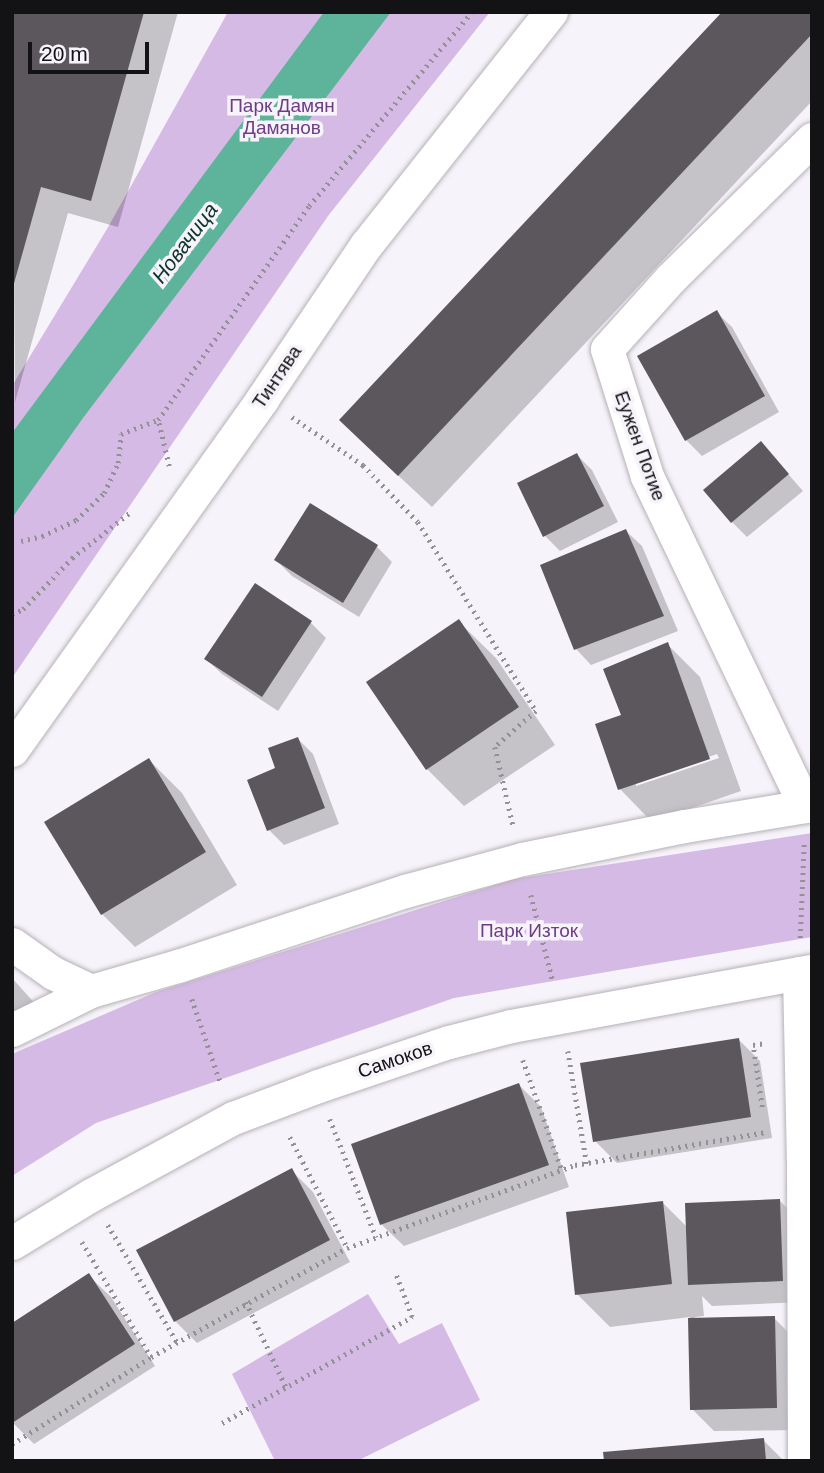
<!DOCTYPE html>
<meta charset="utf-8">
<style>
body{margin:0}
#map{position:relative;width:824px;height:1473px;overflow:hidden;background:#f7f3fa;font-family:Helvetica,sans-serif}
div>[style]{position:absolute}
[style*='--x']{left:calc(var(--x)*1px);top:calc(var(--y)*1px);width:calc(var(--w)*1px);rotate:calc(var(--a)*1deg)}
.green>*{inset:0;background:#d6bae6}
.water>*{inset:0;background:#5db49a}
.shadow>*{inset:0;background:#0003}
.building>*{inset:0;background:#5b575d}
.path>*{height:4.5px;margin-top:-2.25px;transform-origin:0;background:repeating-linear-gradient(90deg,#939195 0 2px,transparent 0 7px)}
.roads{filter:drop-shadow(0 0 2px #b5b1b7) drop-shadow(0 0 2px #b5b1b7)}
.minor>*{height:33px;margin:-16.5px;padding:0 16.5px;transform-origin:16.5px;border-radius:16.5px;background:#fff}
span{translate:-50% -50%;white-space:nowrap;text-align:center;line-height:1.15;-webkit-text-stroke:7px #f7f3fa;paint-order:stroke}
.park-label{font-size:19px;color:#6d3d86}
.street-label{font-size:19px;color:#131214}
.water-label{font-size:21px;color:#0a3429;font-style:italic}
.frame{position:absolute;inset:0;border:14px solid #131214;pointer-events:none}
.scale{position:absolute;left:28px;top:42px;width:121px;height:32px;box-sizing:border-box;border:4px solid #131214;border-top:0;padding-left:9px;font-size:21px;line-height:24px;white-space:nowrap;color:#131214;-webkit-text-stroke:5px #f7f3fa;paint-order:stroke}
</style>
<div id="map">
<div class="green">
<div style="clip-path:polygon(228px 12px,490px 12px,328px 216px,12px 678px,12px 386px,107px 229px)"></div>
<div style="clip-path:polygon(812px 833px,812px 937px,454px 998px,96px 1123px,12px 1176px,12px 1054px,156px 992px,514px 879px)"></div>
<div style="clip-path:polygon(368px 1294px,399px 1344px,442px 1323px,480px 1400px,357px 1461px,275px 1461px,232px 1374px)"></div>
</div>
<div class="water">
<div style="clip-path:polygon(324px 12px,391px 12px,83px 418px,12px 518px,12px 433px)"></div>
</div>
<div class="shadow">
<div style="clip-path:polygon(12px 12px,178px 12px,118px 227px,68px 213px,15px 402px)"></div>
<div style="clip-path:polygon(812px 12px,812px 101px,432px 507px,374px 453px)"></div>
<div style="clip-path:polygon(716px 312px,732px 327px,779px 412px,702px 456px,686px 440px)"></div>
<div style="clip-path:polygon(761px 443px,803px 491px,747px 537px,732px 522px)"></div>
<div style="clip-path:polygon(577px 455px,592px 470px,618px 522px,560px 551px,545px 536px)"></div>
<div style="clip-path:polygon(310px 506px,377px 547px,392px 562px,359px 617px,292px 576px,276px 560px)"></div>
<div style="clip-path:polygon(626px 531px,642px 546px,678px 631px,591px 665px,576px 649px)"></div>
<div style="clip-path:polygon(459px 622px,496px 658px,555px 745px,464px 806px,427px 769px,369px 683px)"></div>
<div style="clip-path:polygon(311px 623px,326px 638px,278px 711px,222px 674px,206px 659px)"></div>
<div style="clip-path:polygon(evenodd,667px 644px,700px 677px,741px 791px,652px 822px,620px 789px,623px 716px,667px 644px,717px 754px,719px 758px,636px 786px,636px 782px,717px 754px)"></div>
<div style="clip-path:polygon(298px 739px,313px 754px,339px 824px,284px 845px,269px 830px,277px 769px)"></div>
<div style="clip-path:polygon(149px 760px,182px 793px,237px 885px,135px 947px,102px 914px)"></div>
<div style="clip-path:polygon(12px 978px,48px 1018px,41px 1031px,12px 1050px)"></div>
<div style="clip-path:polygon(738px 1039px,760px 1061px,772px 1138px,617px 1163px,595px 1141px)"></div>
<div style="clip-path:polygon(519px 1085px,541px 1107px,569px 1187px,404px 1246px,382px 1225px,353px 1145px)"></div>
<div style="clip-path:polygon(291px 1170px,313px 1192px,350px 1262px,197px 1343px,175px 1321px)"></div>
<div style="clip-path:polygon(779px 1200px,801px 1222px,804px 1302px,712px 1306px,702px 1296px,704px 1316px,695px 1317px,695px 1320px,774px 1318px,796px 1340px,798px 1430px,714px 1431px,692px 1409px,690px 1317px,610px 1327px,577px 1294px,662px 1202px,687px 1227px)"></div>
<div style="clip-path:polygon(89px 1276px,111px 1297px,155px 1366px,34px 1444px,12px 1422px)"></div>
<div style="clip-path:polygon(763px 1440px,784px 1461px,605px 1461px)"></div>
</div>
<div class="building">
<div style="clip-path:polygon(12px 12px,144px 12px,91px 201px,41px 187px,13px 287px)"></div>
<div style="clip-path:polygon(722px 12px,812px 12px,812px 34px,398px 476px,339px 420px)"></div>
<div style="clip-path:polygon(717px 310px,765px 396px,685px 441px,637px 356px)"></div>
<div style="clip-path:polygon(761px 441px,789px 474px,731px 523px,703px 490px)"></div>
<div style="clip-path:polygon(577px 453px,604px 506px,543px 537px,517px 483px)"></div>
<div style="clip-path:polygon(310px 503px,378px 545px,343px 603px,274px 560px)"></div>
<div style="clip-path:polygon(626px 529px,664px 616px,574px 650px,540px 565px)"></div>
<div style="clip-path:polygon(255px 583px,312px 621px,262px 697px,204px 659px)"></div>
<div style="clip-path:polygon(459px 619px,519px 707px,426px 770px,366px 682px)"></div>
<div style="clip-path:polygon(668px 642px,710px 759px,618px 790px,595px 724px,621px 715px,603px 669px)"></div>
<div style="clip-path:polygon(298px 737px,325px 808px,267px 831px,247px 780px,275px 768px,268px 748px)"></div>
<div style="clip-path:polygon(149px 758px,206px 852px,101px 915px,44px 822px)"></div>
<div style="clip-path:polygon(739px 1038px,751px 1117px,593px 1142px,580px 1063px)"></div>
<div style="clip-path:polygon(519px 1083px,549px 1165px,380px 1225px,351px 1144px)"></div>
<div style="clip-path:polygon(292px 1168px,330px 1240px,174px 1322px,136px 1250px)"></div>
<div style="clip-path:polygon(780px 1199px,783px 1281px,688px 1285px,685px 1203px)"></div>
<div style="clip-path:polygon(663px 1201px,672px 1284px,575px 1295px,566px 1212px)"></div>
<div style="clip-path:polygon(89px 1273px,135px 1344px,12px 1423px,12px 1323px)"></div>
<div style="clip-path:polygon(775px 1316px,777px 1408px,690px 1410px,688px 1318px)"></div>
<div style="clip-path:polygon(764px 1438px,766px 1461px,604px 1461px,603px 1452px)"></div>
</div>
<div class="path">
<div style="--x:292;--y:417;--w:86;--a:34.1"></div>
<div style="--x:363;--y:465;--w:79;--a:46"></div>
<div style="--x:418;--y:522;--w:223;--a:58"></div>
<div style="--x:536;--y:711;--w:55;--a:138.7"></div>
<div style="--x:495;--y:747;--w:80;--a:77"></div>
<div style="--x:169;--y:466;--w:47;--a:-103.4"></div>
<div style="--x:158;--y:420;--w:262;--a:-54.8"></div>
<div style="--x:309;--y:206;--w:253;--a:-50"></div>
<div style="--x:21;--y:541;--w:22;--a:-13"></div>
<div style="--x:42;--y:536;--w:38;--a:-25"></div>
<div style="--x:76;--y:520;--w:39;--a:-44"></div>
<div style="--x:104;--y:493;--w:33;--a:-65"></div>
<div style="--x:118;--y:463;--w:29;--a:-84"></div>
<div style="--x:121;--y:434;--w:40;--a:-21"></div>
<div style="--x:12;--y:614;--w:12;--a:-24"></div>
<div style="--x:23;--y:609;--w:71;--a:-46.1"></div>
<div style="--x:72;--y:558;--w:76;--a:-38.1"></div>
<div style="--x:531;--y:895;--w:89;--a:75.7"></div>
<div style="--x:800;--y:938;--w:96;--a:-87.6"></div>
<div style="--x:192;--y:999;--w:90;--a:71.2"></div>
<div style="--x:568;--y:1051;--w:115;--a:80.5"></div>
<div style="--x:523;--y:1060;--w:117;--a:70.5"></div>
<div style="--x:762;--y:1107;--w:63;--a:-98.3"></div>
<div style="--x:753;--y:1045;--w:12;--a:-9"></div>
<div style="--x:330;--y:1119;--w:127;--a:68.7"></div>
<div style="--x:290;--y:1137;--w:124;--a:62.6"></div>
<div style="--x:108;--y:1225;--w:136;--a:59.5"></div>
<div style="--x:82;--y:1242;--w:134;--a:59"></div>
<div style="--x:246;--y:1302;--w:94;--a:64.8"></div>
<div style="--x:222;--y:1423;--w:218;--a:-29.2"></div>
<div style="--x:412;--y:1317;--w:48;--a:-110.7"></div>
<div style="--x:12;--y:1444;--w:164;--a:-32"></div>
<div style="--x:151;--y:1357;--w:224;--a:-29.1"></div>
<div style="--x:347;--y:1248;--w:243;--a:-20"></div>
<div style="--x:575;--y:1165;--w:195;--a:-9.8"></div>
</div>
<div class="roads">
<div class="minor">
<div style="--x:12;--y:750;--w:431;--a:-54.5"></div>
<div style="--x:262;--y:399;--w:186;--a:-56"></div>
<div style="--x:366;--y:245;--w:298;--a:-51.6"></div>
<div style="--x:805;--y:806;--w:366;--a:-115.6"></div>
<div style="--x:647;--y:476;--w:133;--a:-107.5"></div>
<div style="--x:607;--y:349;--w:96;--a:-48"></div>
<div style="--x:671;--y:278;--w:198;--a:-44.6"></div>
<div style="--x:12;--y:944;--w:50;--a:35.3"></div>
<div style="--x:53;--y:973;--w:42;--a:25.3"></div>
<div style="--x:799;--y:973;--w:199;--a:88.8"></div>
<div style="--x:803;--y:1172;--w:289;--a:89.8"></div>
<div style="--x:12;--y:1030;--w:88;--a:-26.3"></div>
<div style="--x:91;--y:991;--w:94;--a:-16.1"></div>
<div style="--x:181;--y:965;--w:236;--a:-18.3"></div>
<div style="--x:405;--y:891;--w:121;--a:-15.3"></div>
<div style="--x:522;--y:859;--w:165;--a:-11.5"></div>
<div style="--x:684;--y:826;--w:130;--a:-9.3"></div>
<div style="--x:12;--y:1243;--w:92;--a:-31.3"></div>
<div style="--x:91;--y:1195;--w:162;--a:-28.5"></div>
<div style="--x:233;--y:1118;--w:91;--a:-20.6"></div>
<div style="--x:318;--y:1086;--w:138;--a:-18.6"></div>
<div style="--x:449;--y:1042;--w:64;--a:-14.5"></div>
<div style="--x:511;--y:1026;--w:306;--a:-10.4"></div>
</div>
</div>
<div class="park-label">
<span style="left:282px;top:117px">Парк Дамян<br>Дамянов</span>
<span style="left:529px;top:931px">Парк Изток</span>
</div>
<div class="street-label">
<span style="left:277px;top:377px;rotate:-56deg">Тинтява</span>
<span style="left:640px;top:446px;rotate:70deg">Еужен Потие</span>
<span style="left:395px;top:1060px;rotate:-19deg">Самоков</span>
</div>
<div class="water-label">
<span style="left:185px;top:243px;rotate:-53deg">Новачица</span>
</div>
<div class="frame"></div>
<div class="scale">20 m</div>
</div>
